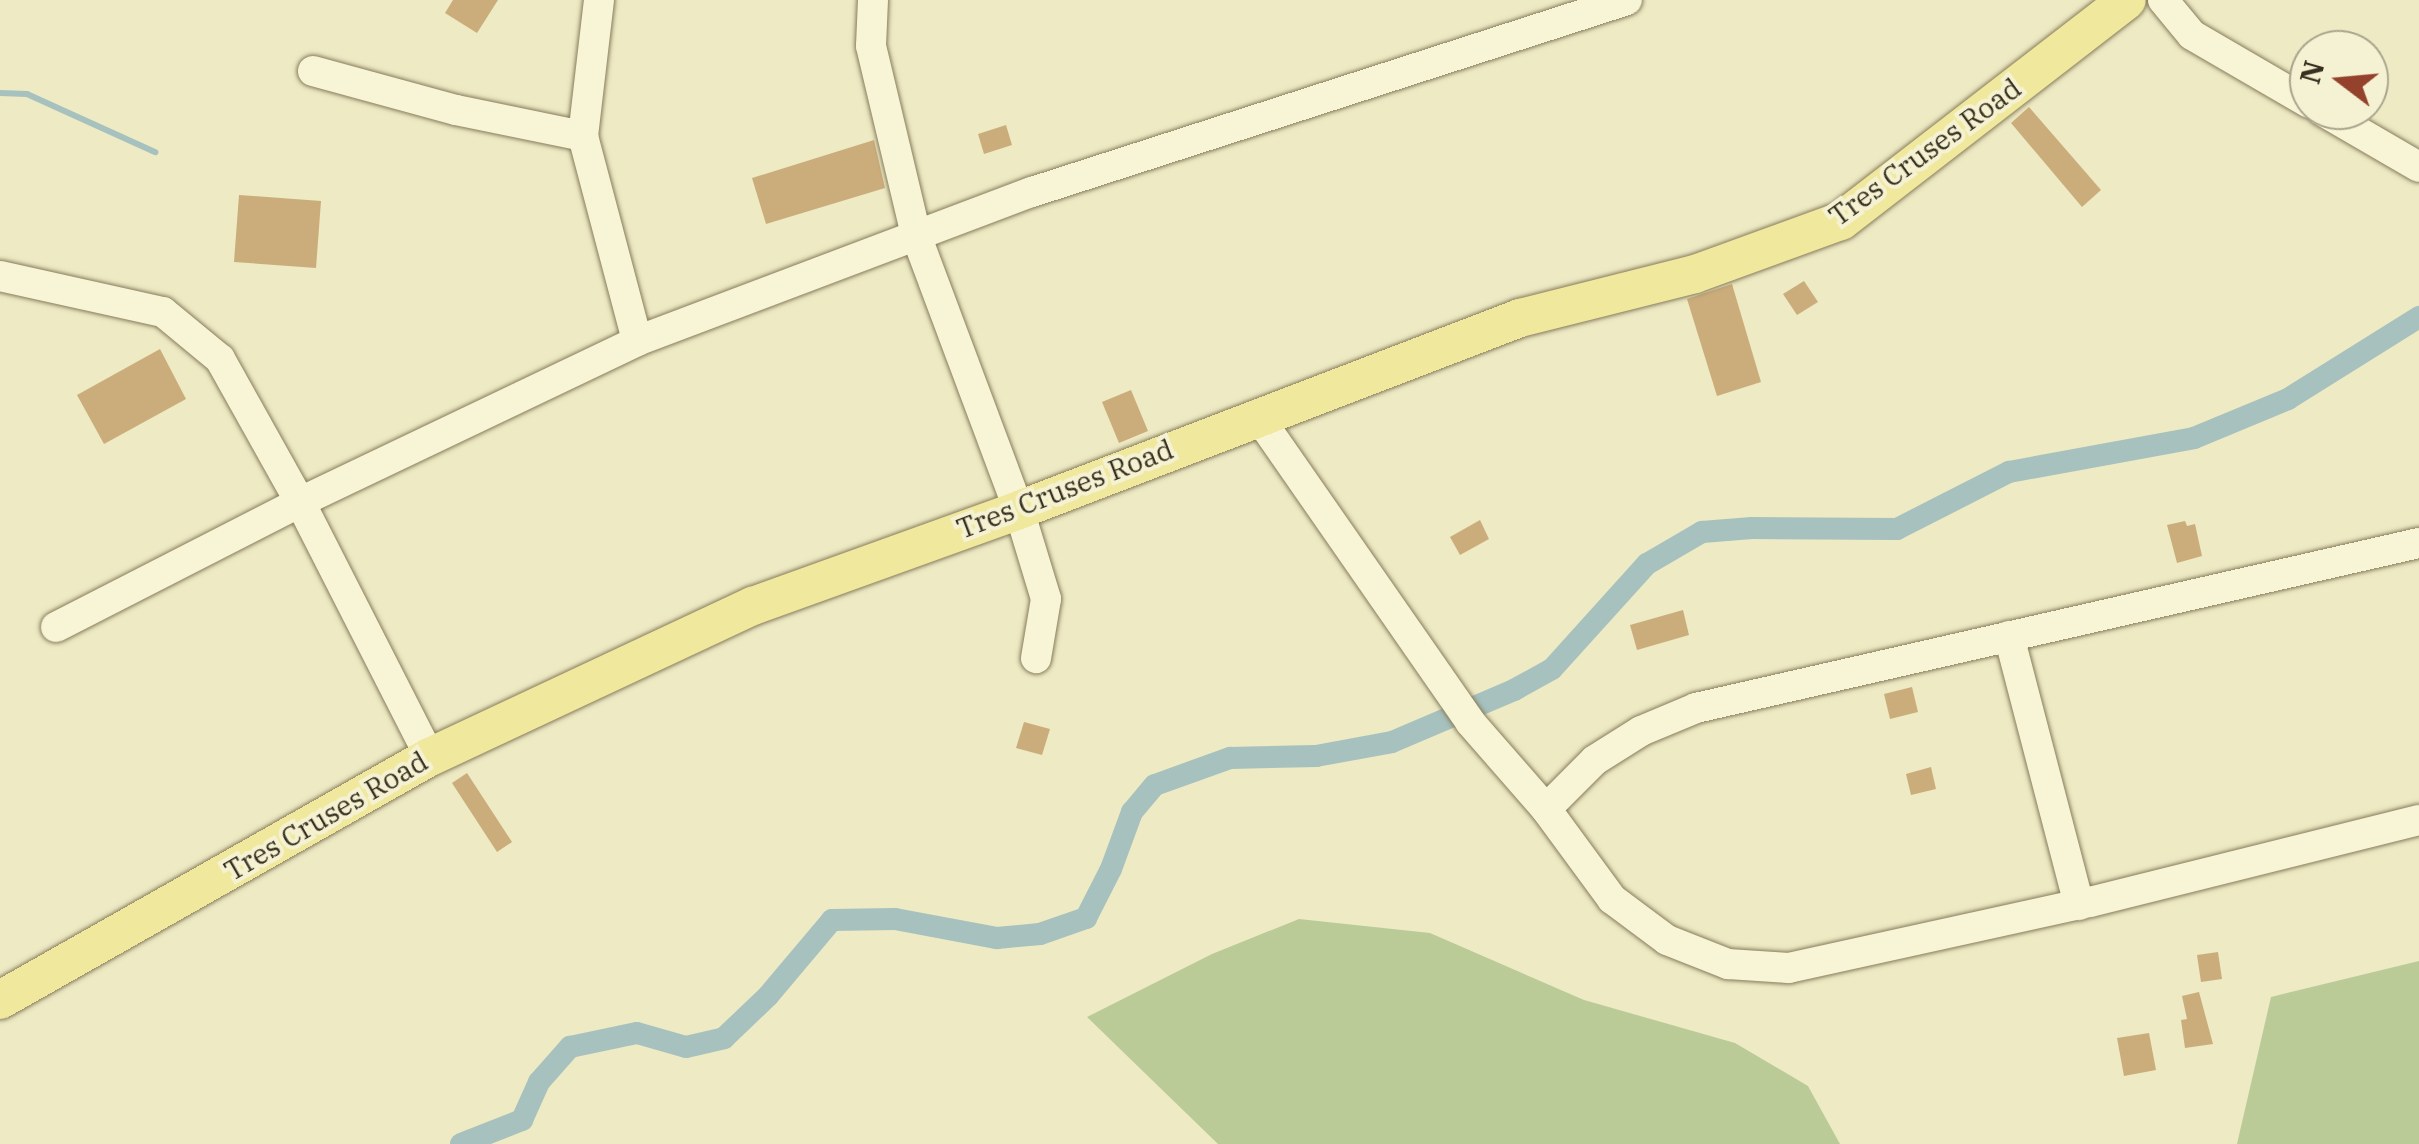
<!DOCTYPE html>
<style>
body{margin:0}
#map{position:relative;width:2419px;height:1144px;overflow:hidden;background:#edeac4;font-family:"IBM Plex Serif",serif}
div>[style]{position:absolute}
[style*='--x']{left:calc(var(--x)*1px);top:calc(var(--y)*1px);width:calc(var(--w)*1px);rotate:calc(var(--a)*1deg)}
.green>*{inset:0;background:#bacb98}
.stream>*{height:6px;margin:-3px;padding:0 3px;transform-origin:3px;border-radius:3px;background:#a6c1be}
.canal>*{height:22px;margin:-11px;padding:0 11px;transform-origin:11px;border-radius:11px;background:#a6c1be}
.building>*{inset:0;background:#cbad7b}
.roads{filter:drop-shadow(0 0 2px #887c5b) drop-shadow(0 0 2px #887c5b)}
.minor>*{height:30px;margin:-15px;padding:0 15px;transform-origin:15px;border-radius:15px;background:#f8f5d7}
.major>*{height:38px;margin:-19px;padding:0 19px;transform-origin:19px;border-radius:19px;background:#f0e89d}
span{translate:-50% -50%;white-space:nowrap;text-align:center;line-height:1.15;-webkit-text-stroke:8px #f5f2d4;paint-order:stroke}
.street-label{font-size:28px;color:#38301f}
.north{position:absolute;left:2289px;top:30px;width:100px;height:100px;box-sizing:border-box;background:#f5f2d4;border:2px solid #a9a48c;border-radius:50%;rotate:286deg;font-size:28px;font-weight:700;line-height:40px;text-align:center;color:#38301f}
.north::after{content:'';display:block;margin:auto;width:35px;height:45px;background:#95422c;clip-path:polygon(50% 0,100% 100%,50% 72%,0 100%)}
</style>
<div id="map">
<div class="green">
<div style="clip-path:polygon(1299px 919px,1430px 933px,1584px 1000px,1735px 1043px,1808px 1086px,1840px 1144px,1218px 1144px,1087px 1017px,1212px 954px)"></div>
<div style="clip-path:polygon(2419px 961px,2419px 1144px,2237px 1144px,2271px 997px)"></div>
</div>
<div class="stream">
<div style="--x:0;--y:93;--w:27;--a:2"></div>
<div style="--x:27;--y:94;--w:141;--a:24.4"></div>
</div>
<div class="canal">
<div style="--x:461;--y:1144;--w:66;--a:-21.5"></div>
<div style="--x:522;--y:1120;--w:42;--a:-65.9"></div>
<div style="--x:539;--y:1082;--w:47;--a:-48.5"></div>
<div style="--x:570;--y:1047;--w:68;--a:-11.8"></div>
<div style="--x:637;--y:1033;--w:51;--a:15.9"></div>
<div style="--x:686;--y:1047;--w:39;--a:-13"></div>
<div style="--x:724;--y:1038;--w:61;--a:-43.7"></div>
<div style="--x:768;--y:996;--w:99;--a:-49.9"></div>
<div style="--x:832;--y:920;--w:63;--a:-0.9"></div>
<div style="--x:895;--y:919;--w:104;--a:10.6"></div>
<div style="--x:997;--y:938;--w:43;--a:-5.3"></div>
<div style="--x:1040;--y:934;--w:49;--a:-19.2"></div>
<div style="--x:1086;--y:918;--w:55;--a:-63"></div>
<div style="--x:1111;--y:869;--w:61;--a:-69.8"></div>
<div style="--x:1132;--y:812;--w:35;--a:-50"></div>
<div style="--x:1155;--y:785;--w:80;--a:-19.8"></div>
<div style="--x:1230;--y:758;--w:86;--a:-1.3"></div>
<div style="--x:1316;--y:756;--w:77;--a:-10.4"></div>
<div style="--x:1392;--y:742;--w:133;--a:-23.1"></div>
<div style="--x:1514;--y:690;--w:43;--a:-28.9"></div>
<div style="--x:1552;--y:669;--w:142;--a:-47.9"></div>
<div style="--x:1647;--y:564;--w:64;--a:-30.2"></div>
<div style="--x:1702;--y:532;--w:50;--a:-4.6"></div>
<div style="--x:1752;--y:528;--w:145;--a:0.4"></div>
<div style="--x:1897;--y:529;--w:126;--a:-27"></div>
<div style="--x:2009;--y:472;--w:188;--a:-10.4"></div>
<div style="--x:2194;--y:438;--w:102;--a:-22.5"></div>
<div style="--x:2288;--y:399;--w:155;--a:-32"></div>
</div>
<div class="building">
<div style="clip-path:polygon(453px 0,498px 0,477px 33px,445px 13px)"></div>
<div style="clip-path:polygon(2029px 107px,2101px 190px,2082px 207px,2011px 123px)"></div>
<div style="clip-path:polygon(1006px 125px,1012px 145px,984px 154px,978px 134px)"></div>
<div style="clip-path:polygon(874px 140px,885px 188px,766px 224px,752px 178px)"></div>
<div style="clip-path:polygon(239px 195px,321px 201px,316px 268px,234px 262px)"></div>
<div style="clip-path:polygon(1804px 281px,1818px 302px,1797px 315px,1783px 294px)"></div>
<div style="clip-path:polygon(1732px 284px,1761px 382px,1717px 396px,1687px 299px)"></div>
<div style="clip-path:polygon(160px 349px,186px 399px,104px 444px,77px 395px)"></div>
<div style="clip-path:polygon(1131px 390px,1148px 431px,1119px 443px,1102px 402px)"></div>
<div style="clip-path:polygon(1480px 520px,1489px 539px,1460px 555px,1450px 537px)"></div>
<div style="clip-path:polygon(2185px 521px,2187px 526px,2195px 524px,2202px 556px,2177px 563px,2167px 525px)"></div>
<div style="clip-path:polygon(1683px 610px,1689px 635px,1637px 650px,1630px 625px)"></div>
<div style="clip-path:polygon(1912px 687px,1918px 712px,1890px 719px,1884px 694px)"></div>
<div style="clip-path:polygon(1024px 722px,1050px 729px,1042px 755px,1016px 748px)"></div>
<div style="clip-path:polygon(1931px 767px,1936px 789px,1911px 795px,1906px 774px)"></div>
<div style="clip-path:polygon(467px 773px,512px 842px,497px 852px,452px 783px)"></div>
<div style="clip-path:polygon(2218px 952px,2222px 979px,2201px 982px,2197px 955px)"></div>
<div style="clip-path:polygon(2199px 992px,2213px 1044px,2185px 1048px,2181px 1020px,2187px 1019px,2182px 996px)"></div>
<div style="clip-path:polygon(2149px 1033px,2156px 1070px,2124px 1076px,2117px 1038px)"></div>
</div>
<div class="roads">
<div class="minor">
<div style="--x:599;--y:0;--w:137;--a:96.7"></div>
<div style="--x:583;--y:136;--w:212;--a:75.2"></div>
<div style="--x:873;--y:0;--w:46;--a:92.5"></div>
<div style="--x:871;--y:46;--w:194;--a:76.6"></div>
<div style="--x:916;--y:235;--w:294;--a:69.5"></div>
<div style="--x:1019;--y:510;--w:93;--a:73.1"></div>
<div style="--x:1046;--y:599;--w:60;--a:99.6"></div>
<div style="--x:2163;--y:0;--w:45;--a:50.4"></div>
<div style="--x:2192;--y:35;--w:135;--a:30.2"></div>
<div style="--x:313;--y:71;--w:148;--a:15.3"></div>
<div style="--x:456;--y:110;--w:130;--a:11.6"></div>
<div style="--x:2321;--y:110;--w:113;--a:30.2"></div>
<div style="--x:0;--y:276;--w:167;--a:12.5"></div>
<div style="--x:163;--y:312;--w:74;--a:39.5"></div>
<div style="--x:220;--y:359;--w:164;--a:60.8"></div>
<div style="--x:300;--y:502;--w:286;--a:63"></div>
<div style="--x:1257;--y:415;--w:374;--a:55.2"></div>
<div style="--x:1470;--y:722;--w:116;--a:48.9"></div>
<div style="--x:1546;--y:809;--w:112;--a:53.7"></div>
<div style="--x:1612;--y:899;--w:69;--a:36.7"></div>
<div style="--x:1667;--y:940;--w:66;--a:21.5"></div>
<div style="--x:1728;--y:964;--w:61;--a:3.8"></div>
<div style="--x:1789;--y:968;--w:308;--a:-12.4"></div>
<div style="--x:2090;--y:902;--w:339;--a:-14"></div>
<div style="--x:56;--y:627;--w:274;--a:-27.1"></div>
<div style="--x:300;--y:502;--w:373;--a:-25.5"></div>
<div style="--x:637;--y:341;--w:422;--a:-20.7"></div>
<div style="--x:1032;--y:192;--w:625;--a:-17.88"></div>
<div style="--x:2009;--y:636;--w:278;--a:75.4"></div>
<div style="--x:1546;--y:809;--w:69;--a:-45"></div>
<div style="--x:1595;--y:760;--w:54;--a:-32.2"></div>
<div style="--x:1641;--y:731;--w:60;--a:-22.7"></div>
<div style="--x:1696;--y:708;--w:742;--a:-12.86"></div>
</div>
<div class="major">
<div style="--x:0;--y:1000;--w:494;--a:-29.5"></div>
<div style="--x:430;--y:757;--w:357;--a:-25.1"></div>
<div style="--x:753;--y:606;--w:283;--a:-19.8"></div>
<div style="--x:1019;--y:510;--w:537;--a:-20.97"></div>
<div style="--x:1520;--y:318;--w:180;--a:-14.1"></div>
<div style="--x:1695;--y:274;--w:155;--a:-20"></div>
<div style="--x:1841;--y:221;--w:361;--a:-37.7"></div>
</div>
</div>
<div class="street-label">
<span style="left:1925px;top:152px;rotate:-36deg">Tres Cruses Road</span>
<span style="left:1065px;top:489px;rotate:-21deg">Tres Cruses Road</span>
<span style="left:326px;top:816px;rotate:-30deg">Tres Cruses Road</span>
</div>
<div class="north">N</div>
</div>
